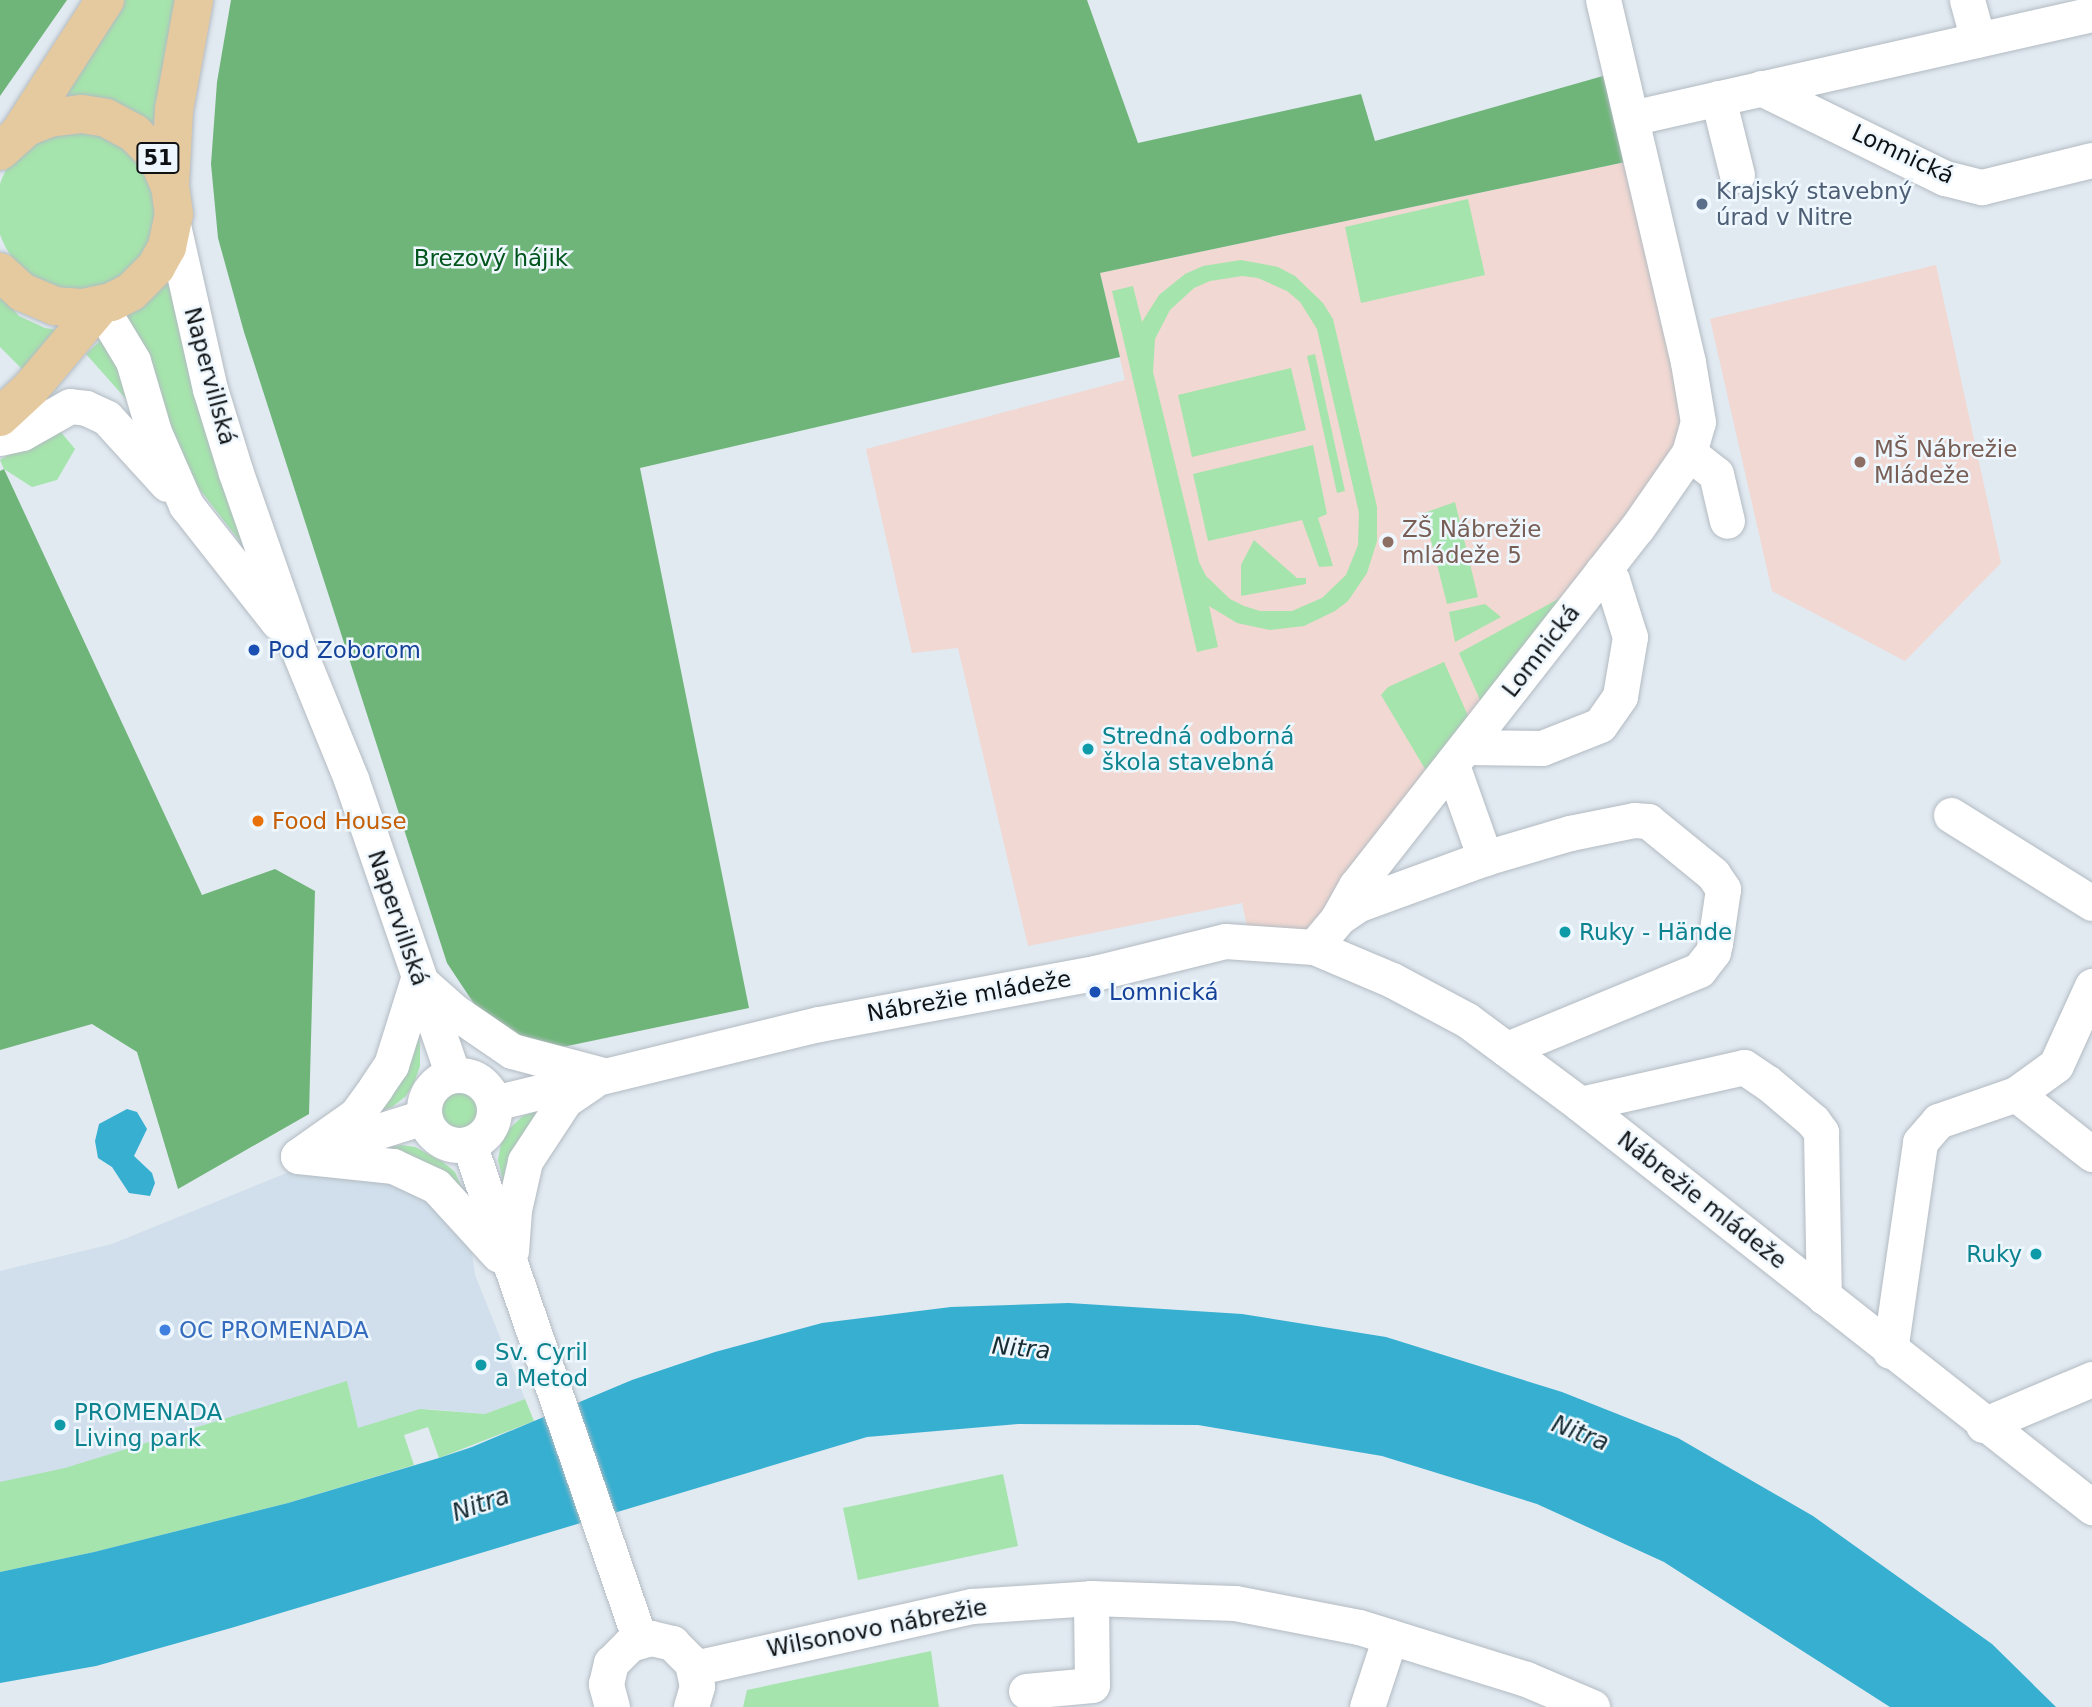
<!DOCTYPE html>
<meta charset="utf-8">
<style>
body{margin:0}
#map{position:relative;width:2092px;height:1707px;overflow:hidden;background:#e1e9f1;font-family:"DejaVu Sans",sans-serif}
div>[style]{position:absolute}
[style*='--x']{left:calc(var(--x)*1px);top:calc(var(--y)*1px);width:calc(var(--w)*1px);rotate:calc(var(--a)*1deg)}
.built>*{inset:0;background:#d0dfeb}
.education>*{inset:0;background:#f1d8d2}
.green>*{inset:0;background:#a5e4ac}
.round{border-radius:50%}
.forest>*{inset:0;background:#6fb579}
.water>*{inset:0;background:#36afd0}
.roads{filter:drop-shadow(0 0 2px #b3bbc2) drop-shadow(0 0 2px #b3bbc2)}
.minor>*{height:35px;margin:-17.5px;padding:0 17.5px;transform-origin:17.5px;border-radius:17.5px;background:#fff}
.minor>.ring{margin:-17.5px;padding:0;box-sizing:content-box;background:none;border:35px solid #fff;border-radius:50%}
.major>*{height:38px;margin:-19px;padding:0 19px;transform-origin:19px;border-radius:19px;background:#e6ca9f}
.dots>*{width:19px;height:19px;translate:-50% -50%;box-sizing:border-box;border:4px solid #eef7fe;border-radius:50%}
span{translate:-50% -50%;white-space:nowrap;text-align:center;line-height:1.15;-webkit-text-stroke:5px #eef7fe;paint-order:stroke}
.shield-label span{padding:2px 5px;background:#eef7fe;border:2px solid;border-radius:5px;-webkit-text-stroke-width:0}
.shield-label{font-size:21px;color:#0f1214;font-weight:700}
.street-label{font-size:23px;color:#0f1214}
.service-label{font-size:23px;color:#4e5e75}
.left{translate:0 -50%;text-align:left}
.park-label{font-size:23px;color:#00551c}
.education-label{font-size:23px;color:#785e54}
.transit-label{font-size:23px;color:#164399}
.culture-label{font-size:23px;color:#0d838f}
.right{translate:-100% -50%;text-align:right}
.food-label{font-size:23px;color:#c56008}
.shop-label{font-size:23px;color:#366cbe}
.water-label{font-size:24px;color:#182d33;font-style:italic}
</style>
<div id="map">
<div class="built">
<div style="clip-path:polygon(318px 1167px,391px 1174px,469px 1231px,475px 1275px,525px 1399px,485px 1414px,428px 1409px,265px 1456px,0 1522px,0 1271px,112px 1244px,289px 1172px)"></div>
</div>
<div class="education">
<div style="clip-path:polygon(1630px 161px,1687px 417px,1685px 441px,1308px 930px,1247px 926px,1242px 903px,1028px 946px,958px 648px,912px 653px,866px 449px,1125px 380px,1100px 273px)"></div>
<div style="clip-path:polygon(1936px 265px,2001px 563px,1905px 661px,1772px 591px,1710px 319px)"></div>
</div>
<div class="green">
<div style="clip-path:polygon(121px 0,179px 0,159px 128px,57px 101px)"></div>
<div class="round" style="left:-4px;top:128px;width:162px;height:162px"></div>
<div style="clip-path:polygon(1468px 199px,1485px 275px,1361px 303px,1345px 227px)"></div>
<div style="clip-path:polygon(evenodd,1241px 260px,1278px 267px,1295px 276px,1323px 303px,1333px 319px,1377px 507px,1377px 541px,1367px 573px,1348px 601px,1335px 611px,1304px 626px,1270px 630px,1237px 623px,1209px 606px,1218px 647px,1197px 652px,1112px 291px,1133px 286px,1142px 322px,1159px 295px,1185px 274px,1203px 266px,1241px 260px,1242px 276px,1258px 278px,1287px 291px,1300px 302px,1317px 329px,1359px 513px,1358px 545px,1346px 575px,1322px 598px,1292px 611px,1260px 611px,1244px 606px,1230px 599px,1206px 576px,1199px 562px,1153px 372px,1155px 339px,1170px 310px,1194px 288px,1210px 281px,1242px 276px)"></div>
<div style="clip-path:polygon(167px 274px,249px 540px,242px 544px,169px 450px,119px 324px)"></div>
<div style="clip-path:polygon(0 294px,19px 316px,45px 328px,65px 331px,27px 374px,0 347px)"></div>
<div style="clip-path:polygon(101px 340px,120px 361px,134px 408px,86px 354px)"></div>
<div style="clip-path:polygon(1315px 354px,1345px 491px,1337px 493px,1307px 356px)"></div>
<div style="clip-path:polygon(1291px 368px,1306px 430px,1192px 457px,1178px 395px)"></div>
<div style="clip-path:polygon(55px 425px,75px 449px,57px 480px,32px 487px,4px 469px,0 460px)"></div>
<div style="clip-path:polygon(1313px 445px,1327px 514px,1318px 518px,1333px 566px,1319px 567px,1302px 520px,1208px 541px,1193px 474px)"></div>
<div style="clip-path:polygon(1455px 502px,1478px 597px,1447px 604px,1424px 513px)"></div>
<div style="clip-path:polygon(1254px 540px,1297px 578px,1306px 578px,1306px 584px,1241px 596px,1241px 565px)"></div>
<div style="clip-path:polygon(1562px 597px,1481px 702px,1459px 653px)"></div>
<div style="clip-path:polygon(1485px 604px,1501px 617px,1455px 642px,1449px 612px)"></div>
<div style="clip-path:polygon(1444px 662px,1469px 718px,1431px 779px,1381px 695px,1388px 687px)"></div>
<div style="clip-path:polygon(414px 1009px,420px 1045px,420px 1066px,414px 1083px,406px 1096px,392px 1107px,363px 1118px)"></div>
<div class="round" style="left:439px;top:1090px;width:40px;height:40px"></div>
<div style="clip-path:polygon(552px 1105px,505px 1190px,498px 1160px,501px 1144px,510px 1128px,523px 1116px)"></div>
<div style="clip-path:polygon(401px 1145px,415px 1147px,443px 1162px,455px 1172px,468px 1201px,358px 1153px)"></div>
<div style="clip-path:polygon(347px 1381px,358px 1428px,420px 1409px,485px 1414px,525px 1399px,534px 1421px,439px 1458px,428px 1427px,404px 1435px,414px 1465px,288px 1503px,94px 1552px,0 1572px,0 1482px,65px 1468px)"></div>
<div style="clip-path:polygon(1003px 1474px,1018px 1546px,858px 1580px,843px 1508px)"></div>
<div style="clip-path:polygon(931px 1651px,939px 1707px,743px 1707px,747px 1690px)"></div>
</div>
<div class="forest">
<div style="clip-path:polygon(0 0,67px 0,0 96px)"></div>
<div style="clip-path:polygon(231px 0,1087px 0,1138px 143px,1361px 94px,1375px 141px,1610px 74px,1630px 161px,1100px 273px,1120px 357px,640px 468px,749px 1008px,510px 1058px,447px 963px,244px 332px,218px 238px,211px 164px,217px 82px)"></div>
<div style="clip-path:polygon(4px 469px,202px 895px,275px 869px,315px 891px,309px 1114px,178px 1189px,137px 1052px,92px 1024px,0 1050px,0 471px)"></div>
</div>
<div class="water">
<div style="clip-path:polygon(127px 1109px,137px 1112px,147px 1129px,134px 1156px,152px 1173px,155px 1183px,150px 1196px,129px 1193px,112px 1167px,98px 1158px,95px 1141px,99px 1124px)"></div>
<div style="clip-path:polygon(1069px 1303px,1242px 1314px,1386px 1337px,1562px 1392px,1678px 1438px,1813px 1516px,1992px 1644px,2056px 1707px,1890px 1707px,1664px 1562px,1537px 1504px,1382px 1456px,1198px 1425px,1018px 1424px,867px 1437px,231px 1628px,96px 1666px,0 1683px,0 1572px,94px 1552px,288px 1503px,439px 1458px,472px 1447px,632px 1380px,715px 1352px,822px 1323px,951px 1307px)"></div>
</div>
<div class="roads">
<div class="minor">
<div style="--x:1967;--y:0;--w:41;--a:74.6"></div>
<div style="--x:1761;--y:88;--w:205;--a:26.1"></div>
<div style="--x:1945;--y:178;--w:38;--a:14"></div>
<div style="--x:1982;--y:187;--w:113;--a:-13.8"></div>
<div style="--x:1718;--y:98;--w:79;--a:76.1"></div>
<div style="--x:1631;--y:118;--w:473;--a:-12.7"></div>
<div style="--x:173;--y:225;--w:168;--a:77.3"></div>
<div style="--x:210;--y:389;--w:88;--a:72.8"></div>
<div style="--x:236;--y:473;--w:181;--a:70.7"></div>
<div style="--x:296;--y:644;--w:146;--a:67.8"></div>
<div style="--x:351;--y:779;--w:313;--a:71"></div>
<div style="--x:100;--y:306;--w:64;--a:59"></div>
<div style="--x:133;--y:361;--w:74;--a:73.5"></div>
<div style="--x:154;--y:432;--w:80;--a:66.3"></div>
<div style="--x:186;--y:505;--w:149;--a:51.8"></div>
<div style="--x:0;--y:438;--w:23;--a:-13"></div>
<div style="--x:22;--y:433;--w:55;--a:-29.4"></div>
<div style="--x:70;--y:406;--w:16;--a:7"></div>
<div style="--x:86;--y:408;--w:23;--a:25"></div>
<div style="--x:107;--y:418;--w:89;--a:47.7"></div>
<div style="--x:1689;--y:453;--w:34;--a:38"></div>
<div style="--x:1716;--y:474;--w:48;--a:76.8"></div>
<div style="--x:1466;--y:747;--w:76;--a:0.8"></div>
<div style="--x:1542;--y:748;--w:62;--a:-21.6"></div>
<div style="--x:1600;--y:725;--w:35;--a:-55"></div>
<div style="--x:1620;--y:696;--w:60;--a:-80.4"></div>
<div style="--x:1630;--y:637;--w:60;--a:-107.5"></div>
<div style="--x:1612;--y:580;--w:13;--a:-135"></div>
<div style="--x:1452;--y:765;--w:99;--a:70.5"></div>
<div style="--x:1951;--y:815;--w:166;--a:32"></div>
<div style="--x:1338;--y:918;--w:25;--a:-34"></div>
<div style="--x:1359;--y:904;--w:134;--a:-20.1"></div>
<div style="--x:1485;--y:858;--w:89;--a:-16.4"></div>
<div style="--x:1570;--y:833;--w:65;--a:-11.5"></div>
<div style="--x:1634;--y:820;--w:14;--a:4"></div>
<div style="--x:1648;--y:821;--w:84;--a:39.2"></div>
<div style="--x:1713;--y:874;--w:18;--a:56"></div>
<div style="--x:1723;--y:889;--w:55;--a:98.4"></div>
<div style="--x:1715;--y:943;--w:9;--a:103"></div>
<div style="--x:1713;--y:952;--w:23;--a:128"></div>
<div style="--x:1699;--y:970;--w:208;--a:157.6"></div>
<div style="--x:1314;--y:947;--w:38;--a:-50"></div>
<div style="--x:1338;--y:918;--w:37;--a:-61"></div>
<div style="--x:1356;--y:886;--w:455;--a:-51.9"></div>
<div style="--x:1637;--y:528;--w:91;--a:-55.3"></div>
<div style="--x:1689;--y:453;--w:32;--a:-74"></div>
<div style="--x:1698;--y:422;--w:61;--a:-99.5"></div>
<div style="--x:1688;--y:362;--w:372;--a:-103.2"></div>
<div style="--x:422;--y:983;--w:44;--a:41.3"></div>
<div style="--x:455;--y:1012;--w:69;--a:34.4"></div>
<div style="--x:512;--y:1051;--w:90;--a:14.8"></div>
<div class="ring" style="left:424px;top:1075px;width:35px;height:35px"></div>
<div style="--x:2016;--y:1094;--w:49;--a:-35.9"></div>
<div style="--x:2056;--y:1065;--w:87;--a:-65.5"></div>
<div style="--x:494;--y:1103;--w:334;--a:-13.7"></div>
<div style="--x:819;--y:1024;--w:281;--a:-10.5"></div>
<div style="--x:1095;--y:973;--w:134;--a:-13.8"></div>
<div style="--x:1225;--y:941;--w:89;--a:3.9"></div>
<div style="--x:1314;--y:947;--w:85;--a:22.9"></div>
<div style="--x:1392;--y:980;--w:85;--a:28.1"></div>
<div style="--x:1467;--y:1020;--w:141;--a:36.6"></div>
<div style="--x:1580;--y:1104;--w:652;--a:38.21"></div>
<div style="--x:1580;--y:1104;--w:168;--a:-12.7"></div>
<div style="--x:1744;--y:1067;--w:29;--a:34"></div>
<div style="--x:1768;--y:1083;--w:59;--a:40.2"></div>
<div style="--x:1813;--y:1121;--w:14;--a:54"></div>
<div style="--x:1821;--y:1132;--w:165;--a:89"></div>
<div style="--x:469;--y:1144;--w:525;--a:70.98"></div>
<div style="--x:328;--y:1147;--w:101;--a:-17.4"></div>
<div style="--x:298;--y:1156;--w:96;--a:6"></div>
<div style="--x:393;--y:1166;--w:47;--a:24.9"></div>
<div style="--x:436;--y:1186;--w:93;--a:47.6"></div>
<div style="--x:298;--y:1156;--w:71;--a:-35.3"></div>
<div style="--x:356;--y:1115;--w:34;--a:-54"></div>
<div style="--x:376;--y:1087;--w:27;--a:-56"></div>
<div style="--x:391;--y:1065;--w:90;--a:-72.6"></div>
<div style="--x:511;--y:1251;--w:41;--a:-85.8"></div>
<div style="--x:514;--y:1210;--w:50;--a:-77.3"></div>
<div style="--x:525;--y:1161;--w:73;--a:-56.7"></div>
<div style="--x:565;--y:1100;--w:32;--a:-34"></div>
<div style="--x:1890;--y:1351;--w:211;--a:-81.8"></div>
<div style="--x:1920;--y:1142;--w:28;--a:-49"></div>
<div style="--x:1938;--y:1121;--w:83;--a:-19.1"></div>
<div style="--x:2016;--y:1094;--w:97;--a:38.3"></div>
<div style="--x:1983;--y:1425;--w:118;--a:-22.9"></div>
<div style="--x:694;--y:1668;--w:285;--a:-12.6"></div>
<div style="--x:972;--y:1606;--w:119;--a:-3.8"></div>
<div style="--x:1091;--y:1598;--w:144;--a:2"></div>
<div style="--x:1235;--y:1603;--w:126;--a:11"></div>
<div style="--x:1359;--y:1627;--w:175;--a:17.3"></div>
<div style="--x:1526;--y:1679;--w:72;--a:23"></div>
<div style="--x:1026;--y:1691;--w:66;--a:-5.2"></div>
<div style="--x:1092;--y:1685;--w:87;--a:-90.7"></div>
<div style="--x:612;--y:1707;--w:24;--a:-105"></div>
<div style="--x:606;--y:1684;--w:22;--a:-77"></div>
<div style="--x:611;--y:1663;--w:27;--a:-45"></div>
<div style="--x:630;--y:1644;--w:22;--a:-16"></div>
<div style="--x:651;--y:1638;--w:22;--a:13"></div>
<div style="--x:672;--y:1643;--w:28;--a:45"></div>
<div style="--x:692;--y:1663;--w:24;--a:78"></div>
<div style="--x:697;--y:1686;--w:22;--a:106"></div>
<div style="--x:1367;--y:1707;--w:74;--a:-71.8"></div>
</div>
<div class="major">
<div style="--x:20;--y:132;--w:157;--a:-57.2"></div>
<div style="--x:0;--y:151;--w:36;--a:-42"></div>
<div style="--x:27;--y:127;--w:24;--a:-22"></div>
<div style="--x:49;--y:118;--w:33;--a:-7"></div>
<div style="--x:82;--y:114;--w:24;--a:9"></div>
<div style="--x:106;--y:118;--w:32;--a:28"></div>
<div style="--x:134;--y:133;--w:33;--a:45"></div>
<div style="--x:157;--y:156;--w:33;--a:67"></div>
<div style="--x:170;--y:186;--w:28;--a:82"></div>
<div style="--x:174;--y:214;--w:34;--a:102"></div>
<div style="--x:167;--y:247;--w:23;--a:119"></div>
<div style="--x:156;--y:267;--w:35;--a:135"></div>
<div style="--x:131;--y:292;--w:22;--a:153"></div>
<div style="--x:111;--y:302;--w:30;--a:168"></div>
<div style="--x:82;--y:308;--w:27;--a:-176"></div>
<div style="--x:55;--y:306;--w:36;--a:-157"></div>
<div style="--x:22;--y:292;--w:30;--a:-138"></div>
<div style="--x:170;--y:184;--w:74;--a:-86.9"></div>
<div style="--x:174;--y:110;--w:112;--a:-79.7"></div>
<div style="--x:0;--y:417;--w:42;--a:-43.1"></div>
<div style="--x:31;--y:388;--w:107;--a:-49.9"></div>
</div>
</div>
<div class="dots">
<div style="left:1702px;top:204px;background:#5c6f8a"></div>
<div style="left:1860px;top:462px;background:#8d6e63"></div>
<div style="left:1388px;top:542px;background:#8d6e63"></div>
<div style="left:254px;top:650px;background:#1a4fb4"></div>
<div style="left:1088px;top:749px;background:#0f9aa8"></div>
<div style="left:258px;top:821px;background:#e8710a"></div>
<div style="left:1565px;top:932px;background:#0f9aa8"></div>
<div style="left:1095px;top:992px;background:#1a4fb4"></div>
<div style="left:2036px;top:1254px;background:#0f9aa8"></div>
<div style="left:165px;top:1330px;background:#3f7fe0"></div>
<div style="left:481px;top:1365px;background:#0f9aa8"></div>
<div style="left:60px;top:1425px;background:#0f9aa8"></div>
</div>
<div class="shield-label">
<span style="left:158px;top:158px">51</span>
</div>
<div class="street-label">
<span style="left:1903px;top:154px;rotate:25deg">Lomnická</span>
<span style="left:210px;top:376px;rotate:75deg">Napervillská</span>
<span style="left:1541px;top:651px;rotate:-52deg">Lomnická</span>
<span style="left:398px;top:918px;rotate:71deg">Napervillská</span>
<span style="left:969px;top:996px;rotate:-10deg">Nábrežie mládeže</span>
<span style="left:1702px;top:1200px;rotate:38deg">Nábrežie mládeže</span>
<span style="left:877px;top:1628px;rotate:-11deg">Wilsonovo nábrežie</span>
</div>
<div class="service-label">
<span class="left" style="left:1716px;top:204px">Krajský stavebný<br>úrad v Nitre</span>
</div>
<div class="park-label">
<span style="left:491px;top:258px">Brezový hájik</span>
</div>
<div class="education-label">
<span class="left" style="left:1874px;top:462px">MŠ Nábrežie<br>Mládeže</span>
<span class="left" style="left:1402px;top:542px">ZŠ Nábrežie<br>mládeže 5</span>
</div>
<div class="transit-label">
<span class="left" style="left:268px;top:650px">Pod Zoborom</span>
<span class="left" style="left:1109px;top:992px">Lomnická</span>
</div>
<div class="culture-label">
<span class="left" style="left:1102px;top:749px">Stredná odborná<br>škola stavebná</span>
<span class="left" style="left:1579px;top:932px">Ruky - Hände</span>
<span class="right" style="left:2022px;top:1254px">Ruky</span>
<span class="left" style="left:495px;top:1365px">Sv. Cyril<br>a Metod</span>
<span class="left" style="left:74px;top:1425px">PROMENADA<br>Living park</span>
</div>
<div class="food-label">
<span class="left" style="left:272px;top:821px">Food House</span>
</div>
<div class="shop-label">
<span class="left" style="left:179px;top:1330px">OC PROMENADA</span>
</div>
<div class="water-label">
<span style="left:1021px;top:1349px;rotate:5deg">Nitra</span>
<span style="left:1580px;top:1434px;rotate:21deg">Nitra</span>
<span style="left:481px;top:1505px;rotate:-19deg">Nitra</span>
</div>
</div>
